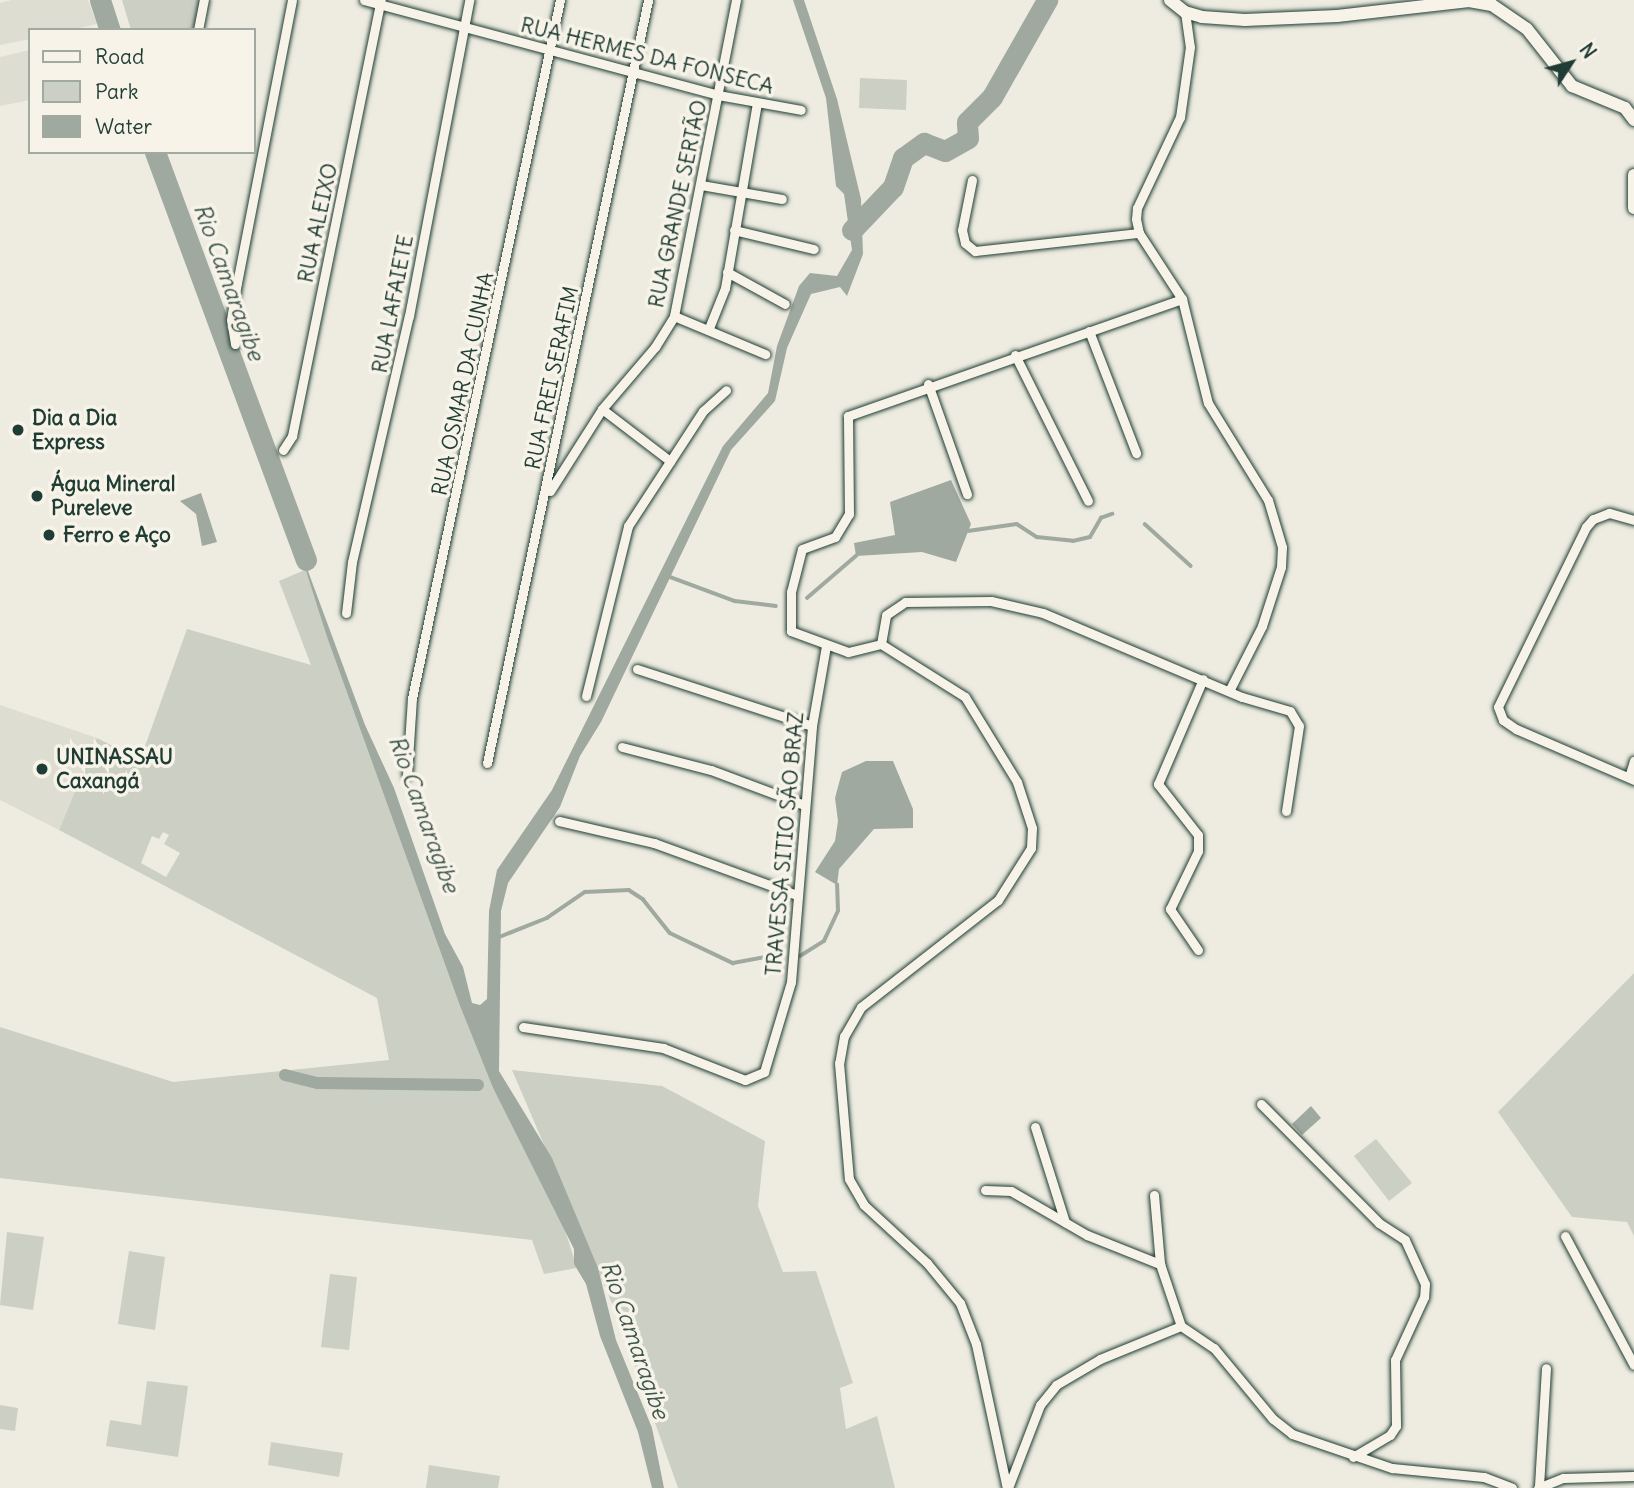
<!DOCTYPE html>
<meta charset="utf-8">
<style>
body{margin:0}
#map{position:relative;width:1634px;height:1488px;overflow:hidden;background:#eeece1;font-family:Delius,sans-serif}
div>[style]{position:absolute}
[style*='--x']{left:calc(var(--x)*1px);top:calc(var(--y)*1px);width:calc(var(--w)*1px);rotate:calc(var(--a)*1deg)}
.built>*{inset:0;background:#ddddd2}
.green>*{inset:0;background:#cccfc4}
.water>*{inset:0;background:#9fa99f}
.stream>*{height:3.5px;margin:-1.75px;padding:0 1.75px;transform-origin:1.75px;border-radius:1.75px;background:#9fa99f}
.canal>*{height:12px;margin:-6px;padding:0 6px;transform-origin:6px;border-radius:6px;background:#9fa99f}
.river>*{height:21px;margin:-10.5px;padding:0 10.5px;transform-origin:10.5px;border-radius:10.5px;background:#9fa99f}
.roads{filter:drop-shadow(0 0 2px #1f3d34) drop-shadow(0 0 2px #1f3d34)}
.minor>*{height:9px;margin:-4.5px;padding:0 4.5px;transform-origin:4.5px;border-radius:4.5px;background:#f7f3e8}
.tertiary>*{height:12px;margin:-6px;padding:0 6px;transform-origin:6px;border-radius:6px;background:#f7f3e8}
.dots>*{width:19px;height:19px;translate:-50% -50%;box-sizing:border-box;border:4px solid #f7f3e8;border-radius:50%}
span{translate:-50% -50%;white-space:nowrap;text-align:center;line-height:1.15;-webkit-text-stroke:7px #f7f3e8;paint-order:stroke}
.street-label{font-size:21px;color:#1f3d34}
.poi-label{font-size:21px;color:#1f3d34;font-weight:700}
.left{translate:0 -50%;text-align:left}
.water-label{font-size:23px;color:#3f584f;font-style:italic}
.legend{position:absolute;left:28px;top:28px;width:228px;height:126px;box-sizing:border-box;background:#f7f3e8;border:2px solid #a1aaa0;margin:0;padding:9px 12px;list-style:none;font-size:21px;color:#1f3d34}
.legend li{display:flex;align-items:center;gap:14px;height:35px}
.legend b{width:35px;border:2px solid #a1aaa0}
.north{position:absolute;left:1536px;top:28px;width:70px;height:70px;-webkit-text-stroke:5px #f7f3e8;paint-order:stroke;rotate:54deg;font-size:19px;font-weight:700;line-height:28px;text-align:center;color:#1f3d34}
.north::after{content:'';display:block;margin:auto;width:24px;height:32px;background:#1f3d34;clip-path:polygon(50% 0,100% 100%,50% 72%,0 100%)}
</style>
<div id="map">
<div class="built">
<div style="clip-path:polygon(12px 0,88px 0,97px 24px,71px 30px,30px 30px,30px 39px,0 45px,0 3px)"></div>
<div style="clip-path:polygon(30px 50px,30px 100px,0 106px,0 57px)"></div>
<div style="clip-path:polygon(0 705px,97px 738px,59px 830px,0 800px)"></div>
</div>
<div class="green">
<div style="clip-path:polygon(122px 0,205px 0,200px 30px,131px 30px)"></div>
<div style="clip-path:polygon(860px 78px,907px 80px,906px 110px,859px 108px)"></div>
<div style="clip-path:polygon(evenodd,307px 569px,328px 640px,460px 1006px,493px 1088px,563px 1224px,577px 1268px,544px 1274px,532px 1240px,0 1178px,0 1027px,173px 1082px,389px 1060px,377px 998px,59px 830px,97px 738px,140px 760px,187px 629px,311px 665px,279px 581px,307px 569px,163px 832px,169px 835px,164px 844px,180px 853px,166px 877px,141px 863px,152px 836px,159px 839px,163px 832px)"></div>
<div style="clip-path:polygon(1634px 973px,1634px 1236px,1627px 1222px,1572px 1217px,1498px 1112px)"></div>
<div style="clip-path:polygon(512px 1070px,662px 1086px,765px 1141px,758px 1206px,783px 1272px,816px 1271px,853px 1383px,840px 1388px,846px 1429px,877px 1416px,895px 1488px,678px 1488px,617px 1315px)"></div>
<div style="clip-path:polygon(1376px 1139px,1412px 1183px,1389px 1201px,1354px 1156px)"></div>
<div style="clip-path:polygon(7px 1232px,44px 1237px,33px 1310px,0 1305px)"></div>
<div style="clip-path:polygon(129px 1251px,165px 1257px,155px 1330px,118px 1324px)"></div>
<div style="clip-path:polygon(330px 1274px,357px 1277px,349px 1350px,321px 1347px)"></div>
<div style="clip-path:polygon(147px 1381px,188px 1386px,178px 1457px,106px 1446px,110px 1420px,141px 1425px)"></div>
<div style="clip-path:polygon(0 1405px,18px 1408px,15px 1431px,0 1429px)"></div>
<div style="clip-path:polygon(271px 1442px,343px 1453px,339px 1477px,268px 1465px)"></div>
<div style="clip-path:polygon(429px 1465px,500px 1476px,498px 1488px,426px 1488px)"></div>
</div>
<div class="water">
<div style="clip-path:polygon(793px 0,804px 0,837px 99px,861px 199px,863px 254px,847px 296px,840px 287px,811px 294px,787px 348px,775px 401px,731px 450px,601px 722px,580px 756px,560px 807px,508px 883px,501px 911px,499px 1071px,552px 1158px,598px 1268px,616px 1340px,652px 1428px,664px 1488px,652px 1488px,638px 1432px,600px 1336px,586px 1284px,574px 1264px,574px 1249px,493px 1088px,460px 1006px,328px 640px,295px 536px,365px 725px,394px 788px,445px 934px,463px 967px,472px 1003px,480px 1005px,487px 999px,489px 911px,497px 870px,552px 790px,723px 446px,768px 393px,777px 346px,799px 286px,810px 273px,837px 276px,852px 250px,844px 194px,836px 186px,826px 98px)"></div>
<div style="clip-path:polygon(951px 480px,971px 524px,956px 562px,922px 552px,856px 556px,854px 543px,895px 535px,890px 502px)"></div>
<div style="clip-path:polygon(201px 493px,217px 542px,202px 546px,196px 514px,180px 501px)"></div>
<div style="clip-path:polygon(866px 761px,893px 761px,913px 809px,913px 828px,874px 829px,839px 869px,837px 885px,815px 872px,835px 841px,838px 821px,835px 798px,842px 772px)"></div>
<div style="clip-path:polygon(1311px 1106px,1321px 1118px,1302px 1135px,1292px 1124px)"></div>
</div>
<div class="stream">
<div style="--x:1145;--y:524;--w:62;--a:42.4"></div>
<div style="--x:968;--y:531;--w:49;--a:-8.1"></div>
<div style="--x:1017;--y:524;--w:24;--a:33"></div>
<div style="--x:1037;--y:537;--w:36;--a:6"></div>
<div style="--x:1073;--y:541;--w:17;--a:-13"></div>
<div style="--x:1090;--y:537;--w:22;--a:-60"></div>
<div style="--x:1101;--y:518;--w:12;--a:-20"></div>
<div style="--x:670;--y:577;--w:69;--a:20.3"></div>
<div style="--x:735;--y:601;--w:41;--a:7"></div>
<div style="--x:807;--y:598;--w:65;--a:-40.6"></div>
<div style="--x:497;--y:938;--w:54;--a:-21.8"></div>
<div style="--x:547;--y:918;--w:46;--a:-34.4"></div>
<div style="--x:585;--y:892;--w:44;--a:-2.6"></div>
<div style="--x:629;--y:890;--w:17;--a:33"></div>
<div style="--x:643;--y:899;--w:43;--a:51.5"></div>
<div style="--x:670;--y:933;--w:70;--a:25.5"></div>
<div style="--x:733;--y:963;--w:50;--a:-10.4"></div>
<div style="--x:800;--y:956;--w:28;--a:-32"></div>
<div style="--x:824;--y:941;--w:33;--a:-65"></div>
<div style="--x:838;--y:911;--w:26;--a:-92"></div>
</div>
<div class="canal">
<div style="--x:285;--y:1075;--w:34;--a:14"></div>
<div style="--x:318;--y:1083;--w:160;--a:0.7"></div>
</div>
<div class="river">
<div style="--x:100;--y:0;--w:32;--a:72"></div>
<div style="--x:155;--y:152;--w:435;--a:69.7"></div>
<div style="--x:852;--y:230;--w:59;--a:-46.4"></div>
<div style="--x:893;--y:187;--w:31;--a:-71"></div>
<div style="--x:903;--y:158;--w:26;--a:-36"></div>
<div style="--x:924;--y:143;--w:22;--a:21"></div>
<div style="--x:945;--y:151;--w:26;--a:-29"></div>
<div style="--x:968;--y:138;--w:16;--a:-94"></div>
<div style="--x:967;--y:122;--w:35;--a:-45"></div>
<div style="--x:992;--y:97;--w:112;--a:-60.4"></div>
</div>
<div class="roads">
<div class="minor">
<div style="--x:364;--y:0;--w:367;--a:15"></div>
<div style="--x:718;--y:95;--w:84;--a:10.2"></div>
<div style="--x:1185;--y:12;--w:35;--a:82"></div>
<div style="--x:1190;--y:47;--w:71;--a:98.1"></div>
<div style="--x:1180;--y:117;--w:101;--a:115.3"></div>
<div style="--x:1137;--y:208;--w:11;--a:95"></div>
<div style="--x:1136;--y:219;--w:14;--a:78"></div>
<div style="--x:1139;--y:233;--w:79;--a:56.9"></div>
<div style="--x:1182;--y:299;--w:107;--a:76"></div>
<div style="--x:1208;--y:403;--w:114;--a:58.3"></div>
<div style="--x:1268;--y:500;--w:49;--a:73.4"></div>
<div style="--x:1282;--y:547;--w:20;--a:93"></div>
<div style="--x:1281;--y:567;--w:62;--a:107.9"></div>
<div style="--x:1262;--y:626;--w:73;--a:116.9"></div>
<div style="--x:198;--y:30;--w:31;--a:-79"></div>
<div style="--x:972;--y:180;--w:51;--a:101.3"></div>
<div style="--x:962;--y:230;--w:13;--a:77"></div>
<div style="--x:965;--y:243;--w:13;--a:39"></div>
<div style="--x:975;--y:251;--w:165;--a:-6.3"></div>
<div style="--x:701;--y:185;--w:82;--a:9.8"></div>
<div style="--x:734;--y:230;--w:82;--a:13.4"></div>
<div style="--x:727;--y:272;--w:66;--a:28.9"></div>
<div style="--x:674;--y:316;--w:99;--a:22.7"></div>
<div style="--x:709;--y:328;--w:43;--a:-68.2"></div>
<div style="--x:725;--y:288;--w:188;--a:-80.2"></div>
<div style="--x:1089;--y:331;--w:131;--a:68.9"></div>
<div style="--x:235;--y:344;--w:24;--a:-99"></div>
<div style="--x:231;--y:320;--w:37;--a:-81"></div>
<div style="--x:237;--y:283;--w:288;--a:-79"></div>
<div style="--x:1015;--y:355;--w:163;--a:63.4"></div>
<div style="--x:928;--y:384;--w:117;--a:70.5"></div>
<div style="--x:602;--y:409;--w:86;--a:37.4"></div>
<div style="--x:283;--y:450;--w:17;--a:-57"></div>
<div style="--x:292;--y:436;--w:445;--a:-78.5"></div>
<div style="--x:550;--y:491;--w:97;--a:-57.6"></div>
<div style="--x:602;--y:409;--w:82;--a:-49.5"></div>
<div style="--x:655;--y:347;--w:36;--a:-58"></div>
<div style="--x:674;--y:316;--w:322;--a:-78.9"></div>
<div style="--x:1634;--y:520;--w:26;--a:-164"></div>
<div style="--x:1609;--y:513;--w:17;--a:159"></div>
<div style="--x:1593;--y:519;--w:11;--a:131"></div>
<div style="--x:1586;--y:527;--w:200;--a:116.1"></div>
<div style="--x:1498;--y:707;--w:14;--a:69"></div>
<div style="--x:1503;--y:720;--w:16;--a:35"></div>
<div style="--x:1516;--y:729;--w:129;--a:23.4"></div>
<div style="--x:346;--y:613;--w:51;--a:-83.3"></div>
<div style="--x:352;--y:562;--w:253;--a:-77"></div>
<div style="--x:409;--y:316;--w:322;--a:-79.2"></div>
<div style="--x:881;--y:644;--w:99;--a:32.2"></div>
<div style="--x:965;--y:697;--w:100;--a:58.5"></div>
<div style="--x:1017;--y:782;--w:48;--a:71.9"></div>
<div style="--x:1032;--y:828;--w:20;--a:93"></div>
<div style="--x:1031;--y:848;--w:62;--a:122.4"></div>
<div style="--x:998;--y:900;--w:174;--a:142"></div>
<div style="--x:861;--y:1007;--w:34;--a:120"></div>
<div style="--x:844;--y:1036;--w:27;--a:100"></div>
<div style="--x:839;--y:1063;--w:116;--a:85.1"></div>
<div style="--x:849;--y:1179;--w:30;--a:60"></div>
<div style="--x:864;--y:1205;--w:86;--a:42.6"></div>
<div style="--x:927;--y:1263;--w:52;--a:50.5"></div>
<div style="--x:960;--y:1303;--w:44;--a:68.7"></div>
<div style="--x:976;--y:1344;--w:147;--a:77.9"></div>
<div style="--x:881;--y:644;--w:34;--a:166"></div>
<div style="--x:848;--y:652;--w:61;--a:-159.8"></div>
<div style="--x:791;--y:631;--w:39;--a:-90"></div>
<div style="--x:791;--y:592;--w:44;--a:-75.7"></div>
<div style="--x:802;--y:549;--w:35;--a:-20"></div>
<div style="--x:835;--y:537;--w:27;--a:-59"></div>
<div style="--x:849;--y:514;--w:98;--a:-90.6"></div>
<div style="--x:848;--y:416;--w:354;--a:-19.3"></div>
<div style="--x:881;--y:644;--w:29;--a:-80"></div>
<div style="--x:886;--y:615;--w:23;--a:-34"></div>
<div style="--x:905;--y:602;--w:86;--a:-0.7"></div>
<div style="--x:991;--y:601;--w:53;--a:13"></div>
<div style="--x:1043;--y:613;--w:216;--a:22.9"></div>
<div style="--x:1242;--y:697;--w:50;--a:16.3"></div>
<div style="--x:1290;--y:711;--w:17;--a:59"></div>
<div style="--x:1299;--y:726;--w:86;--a:98.7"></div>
<div style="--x:637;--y:669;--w:184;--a:18"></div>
<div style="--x:586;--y:696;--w:175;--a:-76.1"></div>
<div style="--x:628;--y:526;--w:137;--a:-56.9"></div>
<div style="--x:703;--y:411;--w:31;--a:-42"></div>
<div style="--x:622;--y:747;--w:92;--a:14.5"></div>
<div style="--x:711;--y:770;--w:99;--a:20.6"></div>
<div style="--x:487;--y:763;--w:780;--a:-78.08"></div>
<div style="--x:407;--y:775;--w:77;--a:-86.3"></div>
<div style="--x:412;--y:698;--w:714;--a:-78.03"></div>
<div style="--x:1629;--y:777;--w:17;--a:-73"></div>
<div style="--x:559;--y:821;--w:98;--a:13"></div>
<div style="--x:654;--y:843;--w:152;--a:20"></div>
<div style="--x:1198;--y:950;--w:50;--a:-124.3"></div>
<div style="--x:1170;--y:909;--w:64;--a:-64.2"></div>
<div style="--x:1198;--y:851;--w:16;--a:-90"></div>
<div style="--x:1198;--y:835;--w:65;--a:-128.1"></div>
<div style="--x:1158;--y:784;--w:114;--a:-66.8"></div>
<div style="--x:523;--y:1027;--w:142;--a:8.5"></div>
<div style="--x:663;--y:1048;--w:88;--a:21.3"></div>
<div style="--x:745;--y:1080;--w:21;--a:-23"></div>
<div style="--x:764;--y:1072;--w:94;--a:-73.3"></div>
<div style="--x:791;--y:982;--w:257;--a:-85.3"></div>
<div style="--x:812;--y:726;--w:81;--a:-80.1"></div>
<div style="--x:1261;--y:1104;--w:168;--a:45.2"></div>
<div style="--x:1379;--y:1223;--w:31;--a:33"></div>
<div style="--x:1405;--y:1240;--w:48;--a:65.6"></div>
<div style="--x:1425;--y:1284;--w:13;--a:94"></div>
<div style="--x:1424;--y:1297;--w:69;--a:114.7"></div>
<div style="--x:1395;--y:1360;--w:66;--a:89.1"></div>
<div style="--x:1396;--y:1426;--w:11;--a:124"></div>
<div style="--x:1390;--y:1435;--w:43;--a:149.3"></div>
<div style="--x:1035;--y:1127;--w:100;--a:72.5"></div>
<div style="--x:985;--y:1190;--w:26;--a:2"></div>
<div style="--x:1011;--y:1191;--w:88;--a:30.1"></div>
<div style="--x:1087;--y:1235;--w:79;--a:21.7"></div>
<div style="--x:1154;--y:1195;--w:69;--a:85"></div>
<div style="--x:1160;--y:1264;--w:65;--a:71.3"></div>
<div style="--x:1565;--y:1236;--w:146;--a:61.9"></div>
<div style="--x:1181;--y:1326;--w:40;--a:34"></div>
<div style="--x:1214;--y:1348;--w:92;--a:50.3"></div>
<div style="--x:1273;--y:1419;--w:24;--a:38"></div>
<div style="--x:1292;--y:1434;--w:106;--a:18.8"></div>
<div style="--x:1392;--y:1468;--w:92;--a:5.6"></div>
<div style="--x:1484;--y:1477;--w:30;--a:21"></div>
<div style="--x:1539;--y:1486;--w:118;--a:-86.6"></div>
<div style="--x:1008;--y:1488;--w:89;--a:-68.9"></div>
<div style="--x:1040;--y:1405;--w:26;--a:-51"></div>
<div style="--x:1056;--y:1385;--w:51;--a:-30.6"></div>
<div style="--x:1100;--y:1359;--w:87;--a:-22.2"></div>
<div style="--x:1538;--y:1488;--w:27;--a:-22"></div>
<div style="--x:1563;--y:1478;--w:71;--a:-1.6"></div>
</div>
<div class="tertiary">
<div style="--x:1170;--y:0;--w:19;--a:39"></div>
<div style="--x:1185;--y:12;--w:18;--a:16"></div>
<div style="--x:1202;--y:17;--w:43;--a:4"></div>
<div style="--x:1245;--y:20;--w:92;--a:-2.5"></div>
<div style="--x:1337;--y:16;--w:133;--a:-6.5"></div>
<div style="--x:1469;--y:1;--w:23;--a:10"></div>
<div style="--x:1492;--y:5;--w:42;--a:34.4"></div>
<div style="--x:1527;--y:29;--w:73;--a:51.7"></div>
<div style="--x:1572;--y:86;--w:57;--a:22.5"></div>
<div style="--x:1625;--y:108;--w:15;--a:53"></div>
<div style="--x:1634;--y:175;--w:33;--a:90"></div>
</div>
</div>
<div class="dots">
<div style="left:18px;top:430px;background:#1f3d34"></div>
<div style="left:37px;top:496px;background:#1f3d34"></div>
<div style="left:49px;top:535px;background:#1f3d34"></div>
<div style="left:42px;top:769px;background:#1f3d34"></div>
</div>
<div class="street-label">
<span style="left:647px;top:56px;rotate:14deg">RUA HERMES DA FONSECA</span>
<span style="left:678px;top:204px;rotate:-78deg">RUA GRANDE SERTÃO</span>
<span style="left:318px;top:223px;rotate:-78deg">RUA ALEIXO</span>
<span style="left:393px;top:304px;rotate:-79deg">RUA LAFAIETE</span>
<span style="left:552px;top:378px;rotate:-78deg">RUA FREI SERAFIM</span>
<span style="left:463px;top:384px;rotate:-78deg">RUA OSMAR DA CUNHA</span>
<span style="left:785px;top:844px;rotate:-85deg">TRAVESSA SITIO SÃO BRAZ</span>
</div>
<div class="poi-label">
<span class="left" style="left:32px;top:430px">Dia a Dia<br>Express</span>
<span class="left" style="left:51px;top:496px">Água Mineral<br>Pureleve</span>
<span class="left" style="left:63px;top:535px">Ferro e Aço</span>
<span class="left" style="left:56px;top:769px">UNINASSAU<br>Caxangá</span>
</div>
<div class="water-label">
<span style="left:229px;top:282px;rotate:70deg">Rio Camaragibe</span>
<span style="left:424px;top:814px;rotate:70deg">Rio Camaragibe</span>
<span style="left:635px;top:1340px;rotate:71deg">Rio Camaragibe</span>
</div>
<ul class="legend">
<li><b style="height:9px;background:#f7f3e8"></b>Road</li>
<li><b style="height:19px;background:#cccfc4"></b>Park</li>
<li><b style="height:19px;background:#9fa99f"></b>Water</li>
</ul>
<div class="north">N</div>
</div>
